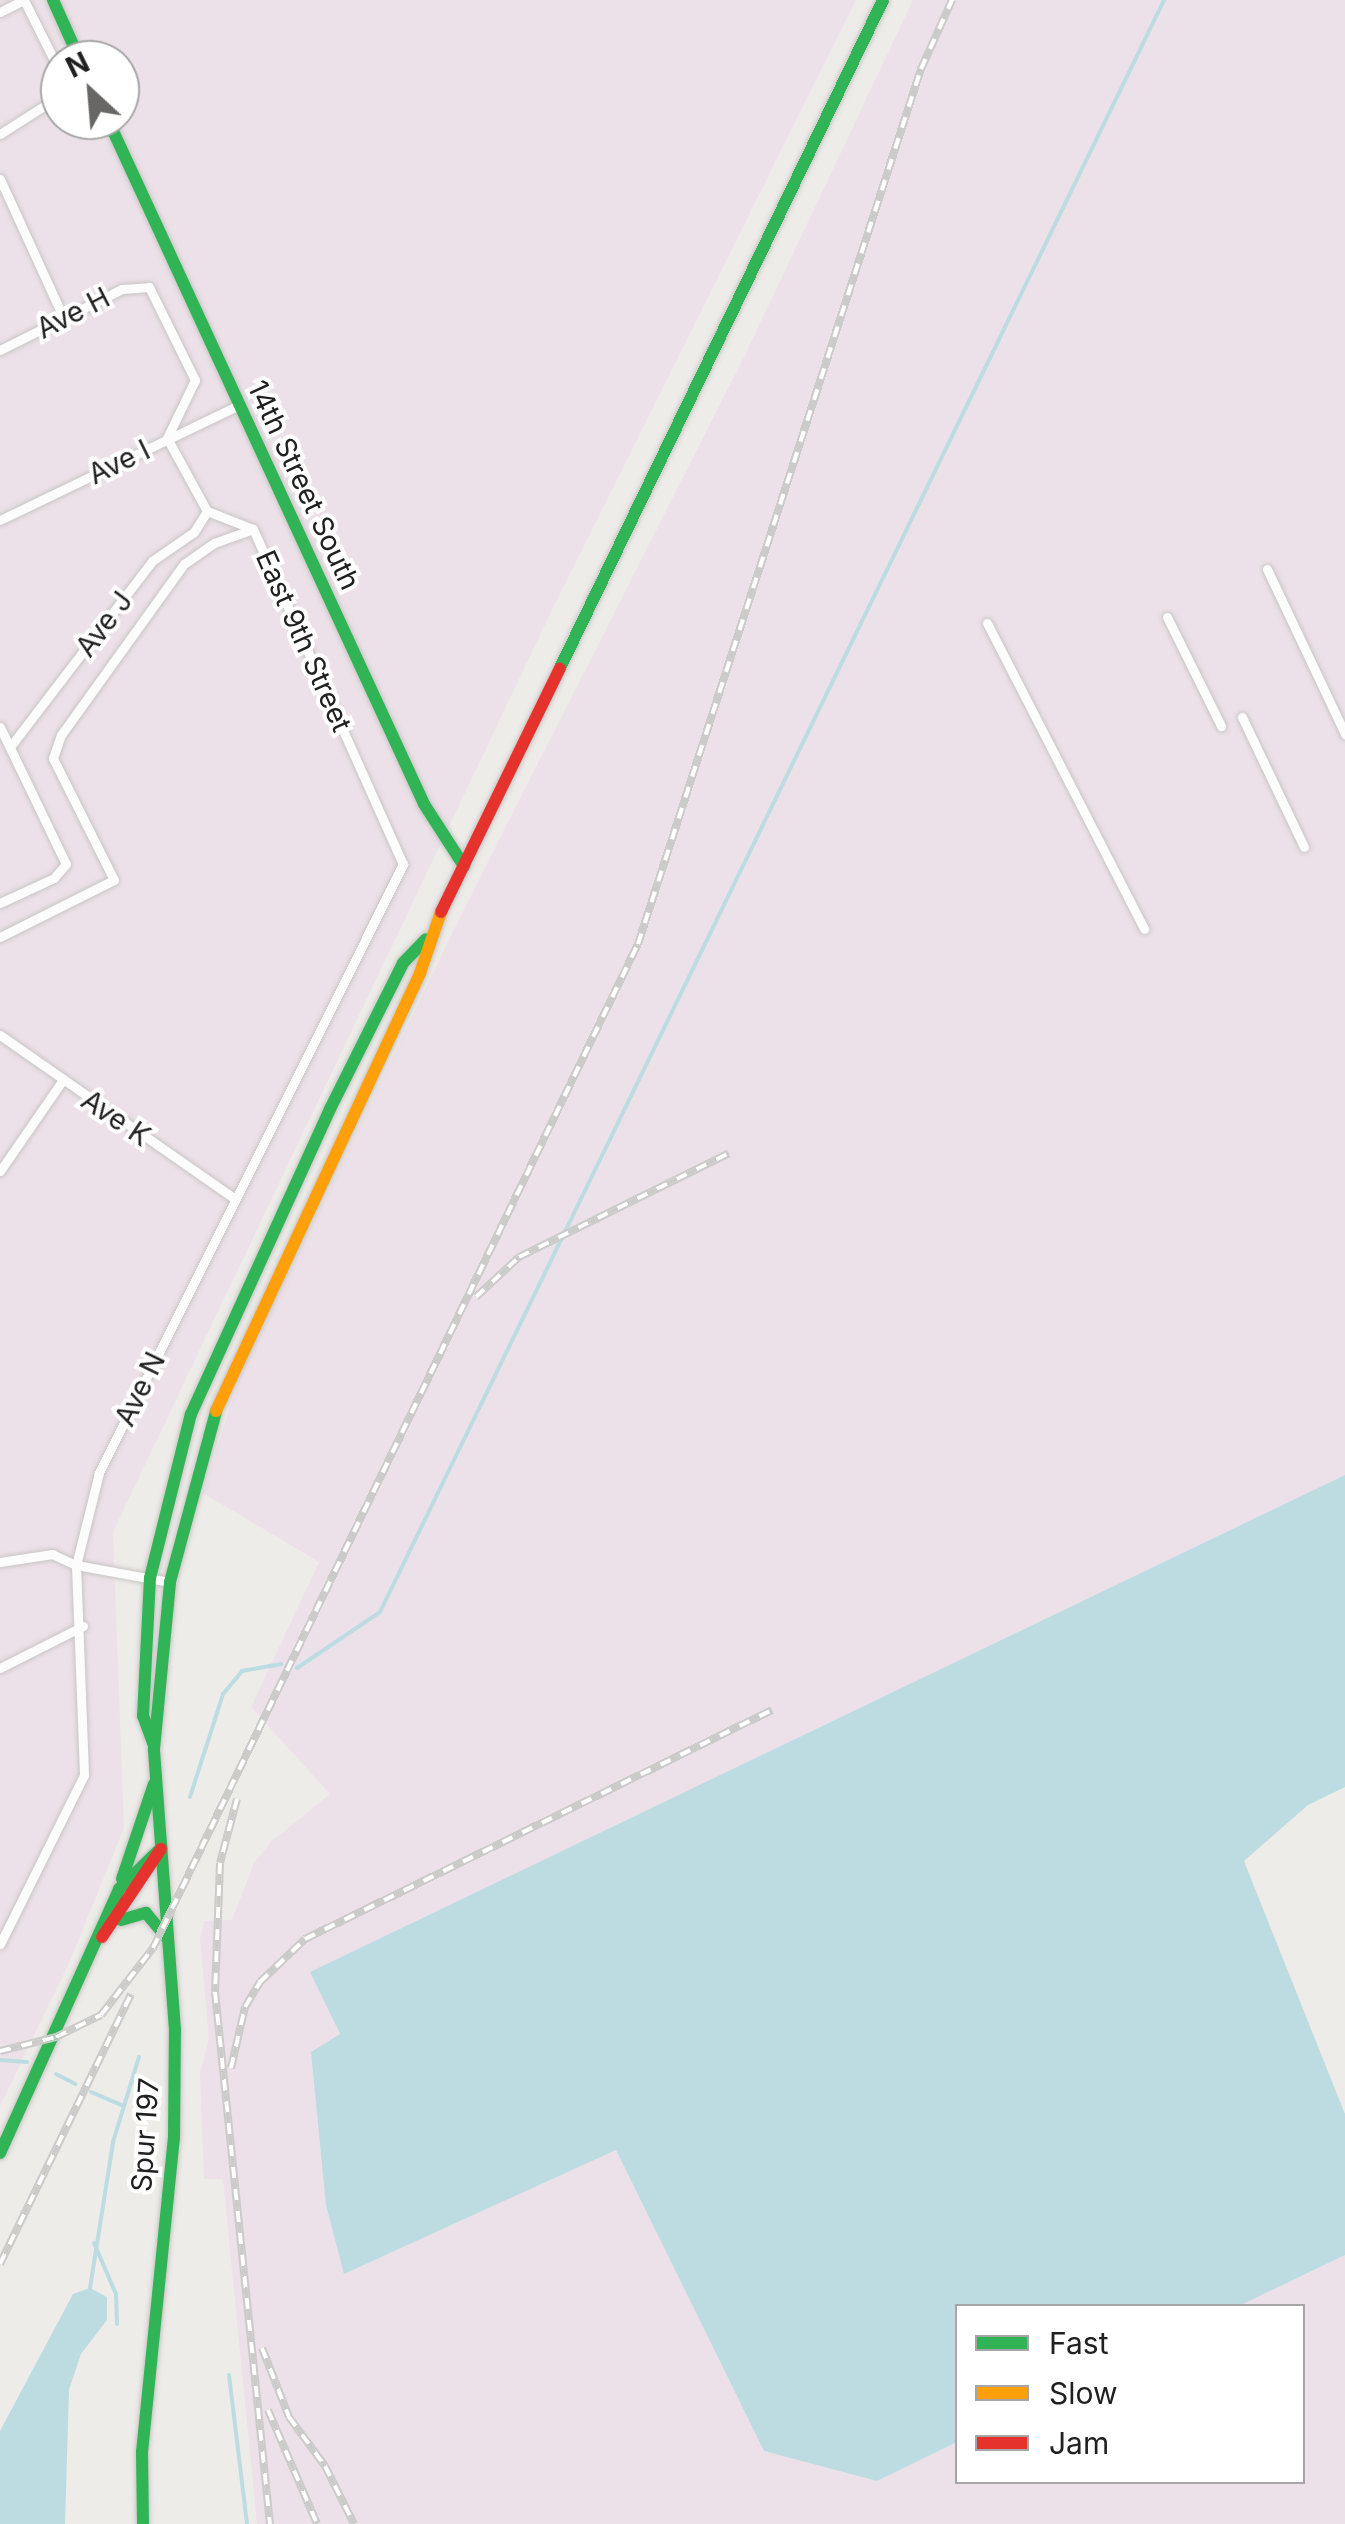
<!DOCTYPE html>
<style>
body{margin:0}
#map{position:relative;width:1345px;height:2524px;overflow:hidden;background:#eeece9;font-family:Inter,sans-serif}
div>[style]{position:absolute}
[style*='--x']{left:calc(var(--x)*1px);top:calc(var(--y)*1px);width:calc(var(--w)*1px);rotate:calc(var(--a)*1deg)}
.industrial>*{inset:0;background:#ece1e8}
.water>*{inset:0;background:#bcdce2}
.stream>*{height:4px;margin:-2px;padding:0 2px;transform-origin:2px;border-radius:2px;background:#bcdce2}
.roads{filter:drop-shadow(0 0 2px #c7c6c5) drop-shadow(0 0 2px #c7c6c5)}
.street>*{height:9px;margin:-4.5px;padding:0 4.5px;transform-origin:4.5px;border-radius:4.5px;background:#fcfcfc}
.fast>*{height:12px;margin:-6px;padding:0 6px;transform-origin:6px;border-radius:6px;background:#30b455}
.slow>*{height:12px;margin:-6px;padding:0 6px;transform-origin:6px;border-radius:6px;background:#ff9f0a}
.jam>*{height:12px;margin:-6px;padding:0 6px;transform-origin:6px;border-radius:6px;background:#e5322d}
.rail>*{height:8px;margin-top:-4px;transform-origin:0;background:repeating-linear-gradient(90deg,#fff 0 11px,#cbcbca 0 22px);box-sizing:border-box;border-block:2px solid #cbcbca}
span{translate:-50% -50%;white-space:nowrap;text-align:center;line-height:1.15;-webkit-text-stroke:8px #fff;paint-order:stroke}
.street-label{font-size:28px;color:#202020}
.legend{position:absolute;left:955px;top:2304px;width:350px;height:180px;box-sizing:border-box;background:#fff;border:2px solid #a6a6a6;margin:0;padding:12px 18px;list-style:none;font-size:30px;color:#202020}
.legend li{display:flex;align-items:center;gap:20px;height:50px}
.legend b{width:50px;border:2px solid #a6a6a6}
.north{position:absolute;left:40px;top:40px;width:100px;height:100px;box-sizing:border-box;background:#fff;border:2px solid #a6a6a6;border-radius:50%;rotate:334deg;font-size:28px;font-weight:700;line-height:40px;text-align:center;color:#202020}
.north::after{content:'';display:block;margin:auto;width:35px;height:45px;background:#686766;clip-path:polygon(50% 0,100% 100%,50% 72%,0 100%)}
</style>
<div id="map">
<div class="industrial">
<div style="clip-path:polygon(evenodd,0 0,856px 0,553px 608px,113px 1532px,124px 1828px,69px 1963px,0 2106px,0 0,60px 60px,120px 60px,120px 120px,60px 120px,60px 60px)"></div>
<div style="clip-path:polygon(913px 0,1345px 0,1345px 1475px,311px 1972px,340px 2035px,344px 2274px,616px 2150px,764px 2451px,877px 2481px,957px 2442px,958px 2482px,1302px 2482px,1302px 2306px,1239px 2306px,1345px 2255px,1345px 2524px,257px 2524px,223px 2179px,204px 2179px,200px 2073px,209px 2039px,200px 1939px,204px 1921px,232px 1920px,254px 1863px,272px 1841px,330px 1794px,251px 1707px,319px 1562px,203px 1493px,240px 1375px,454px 929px,745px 355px)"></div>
</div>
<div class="water">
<div style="clip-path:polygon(1345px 1475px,1345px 1787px,1308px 1805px,1244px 1861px,1345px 2114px,1345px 2255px,1239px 2306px,958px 2306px,957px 2442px,877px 2481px,764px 2451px,616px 2150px,344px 2274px,326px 2205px,311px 2052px,340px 2034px,310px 1972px)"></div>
<div style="clip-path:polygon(90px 2288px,107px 2297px,107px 2320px,81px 2354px,69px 2390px,65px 2524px,0 2524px,0 2431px,73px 2294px)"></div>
</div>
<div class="stream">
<div style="--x:297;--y:1668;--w:100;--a:-34"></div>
<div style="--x:380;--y:1612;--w:1793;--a:-64.06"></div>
<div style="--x:190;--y:1797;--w:108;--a:-72.2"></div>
<div style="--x:223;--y:1694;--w:30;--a:-50"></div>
<div style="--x:242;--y:1671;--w:40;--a:-10"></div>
<div style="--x:0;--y:2060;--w:27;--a:4"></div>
<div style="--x:56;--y:2074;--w:22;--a:27"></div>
<div style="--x:91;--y:2092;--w:34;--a:23"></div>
<div style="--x:94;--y:2243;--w:56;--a:66.7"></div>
<div style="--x:116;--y:2294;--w:30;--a:88"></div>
<div style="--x:90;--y:2288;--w:148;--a:-81"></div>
<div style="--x:113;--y:2142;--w:89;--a:-73"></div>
<div style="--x:229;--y:2375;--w:150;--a:83.1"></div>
</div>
<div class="roads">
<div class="street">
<div style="--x:0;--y:12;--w:27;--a:-27"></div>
<div style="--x:0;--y:134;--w:65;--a:-32.5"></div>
<div style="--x:55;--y:99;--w:29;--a:-82"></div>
<div style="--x:59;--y:70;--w:78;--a:-116.6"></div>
<div style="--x:0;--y:179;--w:154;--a:65.4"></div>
<div style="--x:0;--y:350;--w:136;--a:-26.6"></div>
<div style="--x:122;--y:289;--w:27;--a:-4"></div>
<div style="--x:149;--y:287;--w:104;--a:63.7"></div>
<div style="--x:195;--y:380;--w:64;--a:115.8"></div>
<div style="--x:167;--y:438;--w:83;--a:61.3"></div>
<div style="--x:207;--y:511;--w:49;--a:21.4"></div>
<div style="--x:253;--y:529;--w:367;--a:65.9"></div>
<div style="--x:403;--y:864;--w:681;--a:116.53"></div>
<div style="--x:99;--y:1473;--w:95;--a:104"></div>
<div style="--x:76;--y:1565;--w:210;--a:87.8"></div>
<div style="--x:84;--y:1775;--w:189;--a:116.4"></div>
<div style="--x:0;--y:520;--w:265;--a:-25.7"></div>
<div style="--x:1267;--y:569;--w:183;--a:64.7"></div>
<div style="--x:1167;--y:617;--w:122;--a:63.6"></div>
<div style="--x:987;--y:623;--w:344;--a:62.8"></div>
<div style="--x:1242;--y:717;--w:144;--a:64.5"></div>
<div style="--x:0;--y:727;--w:152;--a:64.3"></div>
<div style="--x:66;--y:864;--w:18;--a:131"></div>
<div style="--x:54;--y:878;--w:60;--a:155.2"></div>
<div style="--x:10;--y:747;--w:234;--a:-52.6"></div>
<div style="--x:152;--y:561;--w:51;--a:-34.6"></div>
<div style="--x:194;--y:532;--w:25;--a:-58"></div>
<div style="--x:0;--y:937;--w:127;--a:-26.6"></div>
<div style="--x:114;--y:880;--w:136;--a:-116.6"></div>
<div style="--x:53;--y:758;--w:24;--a:-71"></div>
<div style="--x:61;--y:735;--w:211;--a:-54.3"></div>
<div style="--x:184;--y:564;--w:37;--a:-35"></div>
<div style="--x:214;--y:543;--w:41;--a:-19.7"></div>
<div style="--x:0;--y:1035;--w:285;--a:34.9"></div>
<div style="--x:0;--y:1171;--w:109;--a:-55.4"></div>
<div style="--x:0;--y:1562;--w:53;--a:-8.7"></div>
<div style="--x:52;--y:1554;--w:26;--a:25"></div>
<div style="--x:76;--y:1565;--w:96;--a:10.3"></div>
<div style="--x:0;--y:1668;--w:93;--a:-26.8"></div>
</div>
<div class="fast">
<div style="--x:53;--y:0;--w:66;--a:65.8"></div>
<div style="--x:108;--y:120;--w:753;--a:65.2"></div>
<div style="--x:424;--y:804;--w:74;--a:57.2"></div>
<div style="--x:560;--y:668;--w:742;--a:-64.19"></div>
<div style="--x:153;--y:1743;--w:29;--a:-110"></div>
<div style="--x:143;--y:1716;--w:138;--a:-87.1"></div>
<div style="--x:150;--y:1578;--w:169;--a:-76"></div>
<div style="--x:191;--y:1414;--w:335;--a:-65.5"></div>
<div style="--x:330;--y:1109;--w:163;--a:-63.4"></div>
<div style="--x:403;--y:963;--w:33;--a:-46"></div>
<div style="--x:122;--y:1879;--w:100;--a:-71.4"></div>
<div style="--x:121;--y:1920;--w:26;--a:-16"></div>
<div style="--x:146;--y:1913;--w:31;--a:50"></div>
<div style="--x:0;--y:2153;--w:290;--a:-65.7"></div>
<div style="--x:119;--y:1889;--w:59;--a:-44.3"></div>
<div style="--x:143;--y:2524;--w:72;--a:-90.8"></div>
<div style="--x:142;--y:2452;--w:316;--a:-84.2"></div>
<div style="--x:174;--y:2138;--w:108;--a:-89.5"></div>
<div style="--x:175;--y:2030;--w:282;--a:-94.3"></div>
<div style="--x:154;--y:1749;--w:168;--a:-84.5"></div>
<div style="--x:170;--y:1582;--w:177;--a:-74.9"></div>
</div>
<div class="slow">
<div style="--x:216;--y:1411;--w:483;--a:-65"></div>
<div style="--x:420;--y:973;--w:65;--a:-71"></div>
</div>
<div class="jam">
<div style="--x:441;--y:912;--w:271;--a:-64"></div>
<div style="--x:102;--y:1937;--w:106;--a:-56.2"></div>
</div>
</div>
<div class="rail">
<div style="--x:476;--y:1297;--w:59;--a:-42.9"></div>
<div style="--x:519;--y:1257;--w:234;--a:-26.3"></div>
<div style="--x:237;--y:1799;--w:66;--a:104.9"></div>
<div style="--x:220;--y:1863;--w:129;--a:92.2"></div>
<div style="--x:215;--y:1992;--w:535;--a:84.1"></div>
<div style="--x:0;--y:2051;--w:58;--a:-14"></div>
<div style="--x:56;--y:2037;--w:50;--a:-26.1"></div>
<div style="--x:101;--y:2015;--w:85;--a:-52.2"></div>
<div style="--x:153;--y:1948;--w:1115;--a:-64.22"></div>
<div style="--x:638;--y:944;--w:920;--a:-72.08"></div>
<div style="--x:921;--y:69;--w:76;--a:-65.8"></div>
<div style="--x:231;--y:2068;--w:63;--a:-77.1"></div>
<div style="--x:245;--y:2007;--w:29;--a:-59"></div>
<div style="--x:260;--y:1982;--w:62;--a:-43.7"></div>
<div style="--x:305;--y:1939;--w:520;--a:-26.12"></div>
<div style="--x:0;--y:2264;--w:300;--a:-64.1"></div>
<div style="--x:262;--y:2348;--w:74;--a:68.6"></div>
<div style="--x:289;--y:2417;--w:61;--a:53.7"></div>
<div style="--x:325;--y:2466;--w:65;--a:63.4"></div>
<div style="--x:268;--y:2410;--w:124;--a:66.7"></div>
</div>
<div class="street-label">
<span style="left:73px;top:313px;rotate:-27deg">Ave H</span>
<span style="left:119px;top:462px;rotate:-26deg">Ave I</span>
<span style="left:304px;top:485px;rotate:65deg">14th Street South</span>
<span style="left:104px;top:624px;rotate:-53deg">Ave J</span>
<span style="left:304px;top:641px;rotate:66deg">East 9th Street</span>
<span style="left:116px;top:1118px;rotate:34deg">Ave K</span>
<span style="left:140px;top:1389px;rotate:-64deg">Ave N</span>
<span style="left:145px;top:2135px;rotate:-86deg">Spur 197</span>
</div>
<ul class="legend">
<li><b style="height:12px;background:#30b455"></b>Fast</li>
<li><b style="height:12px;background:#ff9f0a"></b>Slow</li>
<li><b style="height:12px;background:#e5322d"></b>Jam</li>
</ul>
<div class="north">N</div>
</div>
